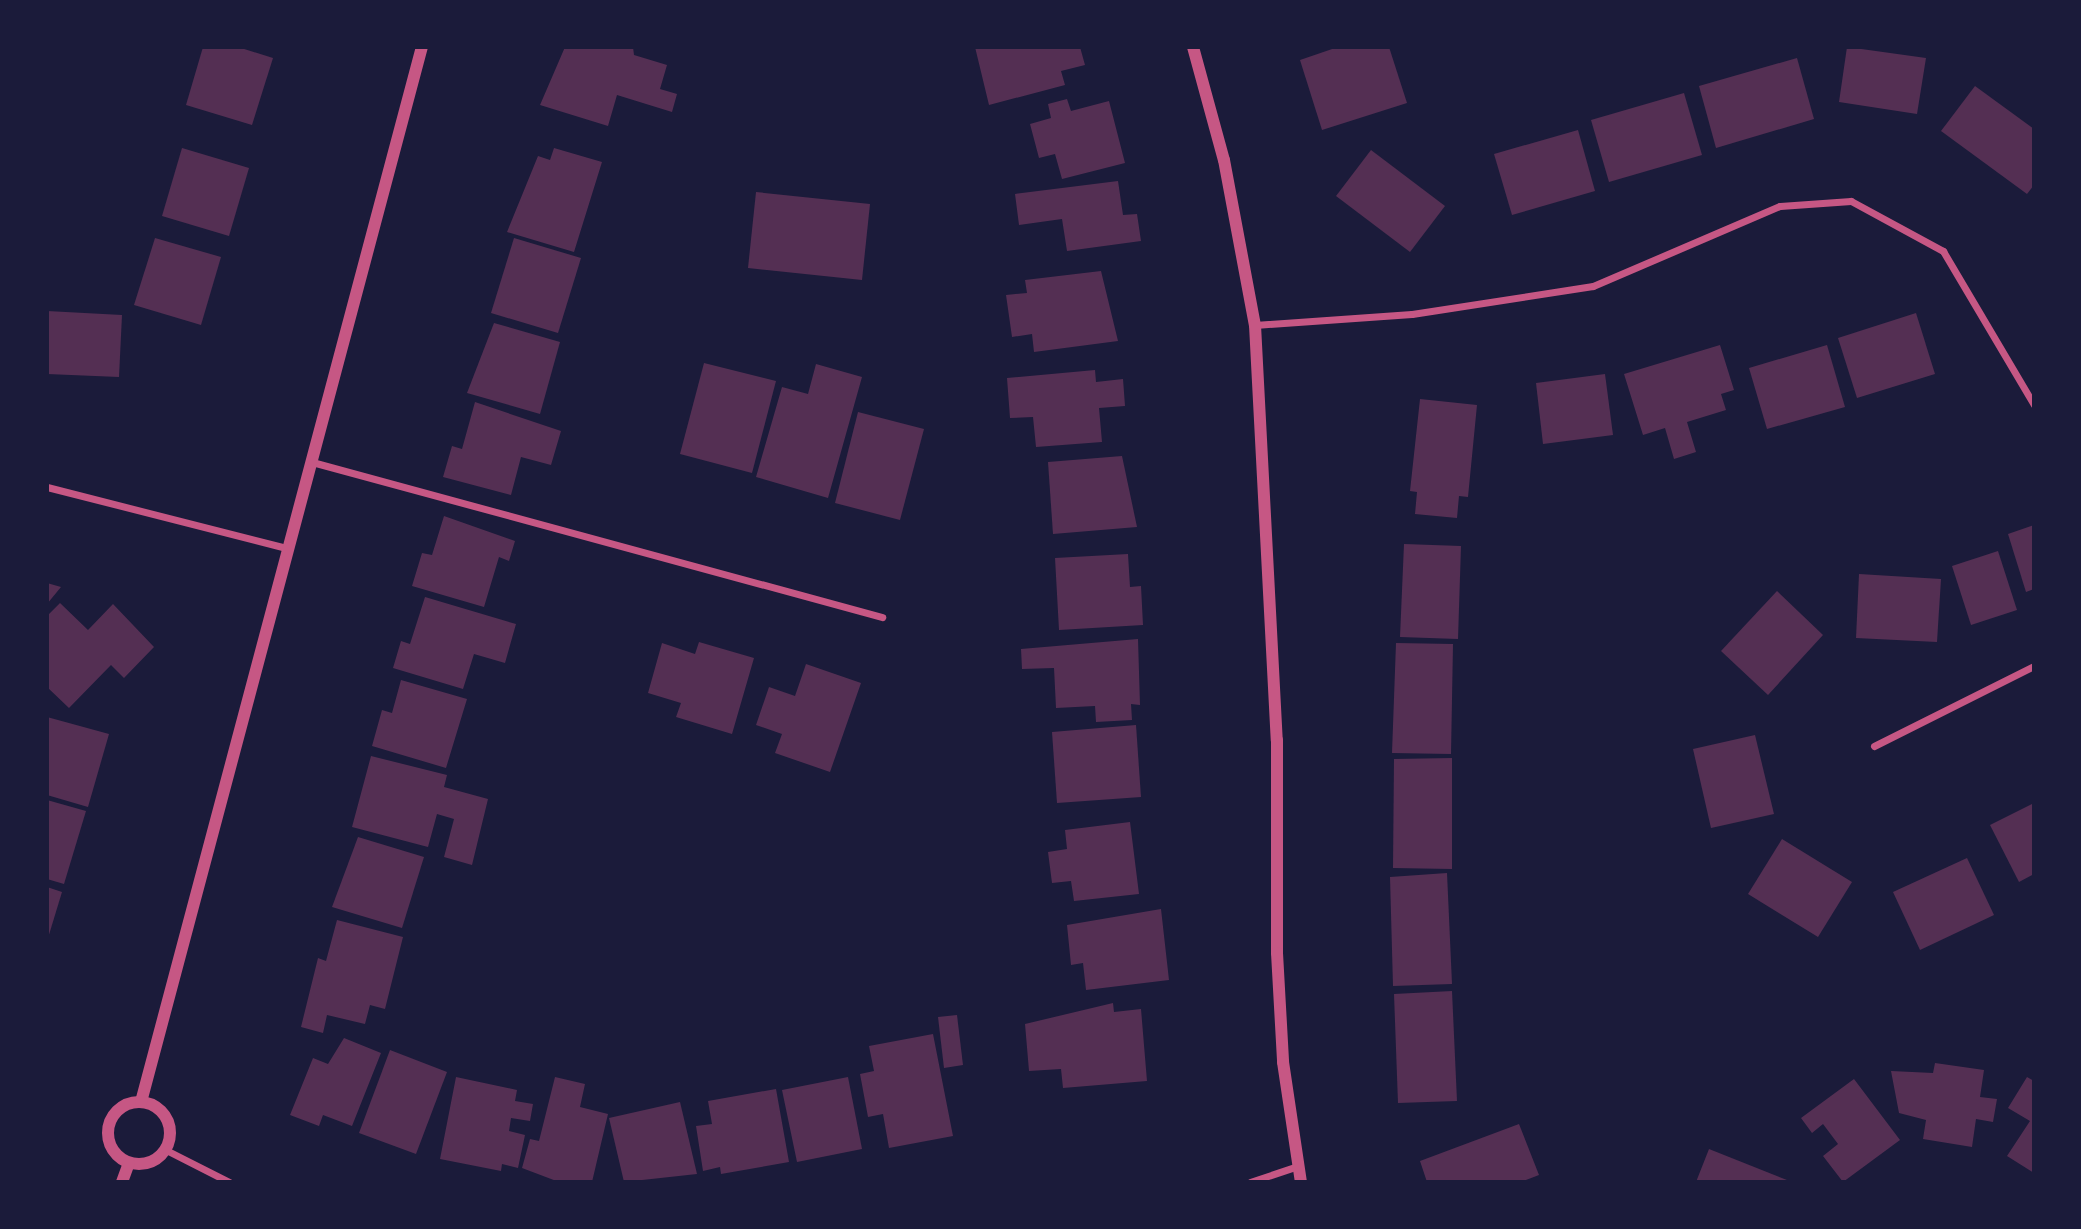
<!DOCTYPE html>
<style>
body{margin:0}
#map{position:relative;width:2081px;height:1229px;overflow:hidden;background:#1b1b3a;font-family:Signika,sans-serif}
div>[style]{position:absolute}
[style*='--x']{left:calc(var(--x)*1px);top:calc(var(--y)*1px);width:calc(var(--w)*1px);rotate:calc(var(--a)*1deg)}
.building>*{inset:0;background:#542f53}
.minor>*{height:7px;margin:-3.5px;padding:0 3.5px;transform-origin:3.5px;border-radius:3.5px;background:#c65784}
.tertiary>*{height:12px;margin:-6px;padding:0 6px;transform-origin:6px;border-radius:6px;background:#c65784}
.tertiary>.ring{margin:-6px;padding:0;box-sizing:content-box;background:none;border:12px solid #c65784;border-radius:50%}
span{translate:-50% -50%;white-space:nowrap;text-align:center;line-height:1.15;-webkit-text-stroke:5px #1b1b3a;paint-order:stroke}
.frame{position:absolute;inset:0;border:49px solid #1b1b3a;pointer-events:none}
</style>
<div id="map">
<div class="building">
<div style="clip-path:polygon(203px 47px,238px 47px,273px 58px,252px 125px,186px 105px)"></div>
<div style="clip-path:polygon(565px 47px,633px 47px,634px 55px,667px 65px,660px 89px,677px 94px,672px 112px,617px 95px,608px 126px,540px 105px)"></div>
<div style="clip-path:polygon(975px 47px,1080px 47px,1085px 65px,1061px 71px,1065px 85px,989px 105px)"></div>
<div style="clip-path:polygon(1338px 47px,1389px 47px,1407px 103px,1322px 130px,1300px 60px)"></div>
<div style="clip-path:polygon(1847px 47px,1926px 58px,1917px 114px,1839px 102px)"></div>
<div style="clip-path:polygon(1797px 58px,1814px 119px,1716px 148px,1699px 86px)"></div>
<div style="clip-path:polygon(1975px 86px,2034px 129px,2034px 185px,2027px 194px,1941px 131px)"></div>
<div style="clip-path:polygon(1684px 93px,1702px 155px,1609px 182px,1591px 120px)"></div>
<div style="clip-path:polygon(1067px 99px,1071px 111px,1109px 101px,1125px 163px,1062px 179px,1055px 154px,1039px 158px,1030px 124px,1051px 118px,1048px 104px)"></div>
<div style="clip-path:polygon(1578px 130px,1595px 191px,1512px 215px,1494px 154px)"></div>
<div style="clip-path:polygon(182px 148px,249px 168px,229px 236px,162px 216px)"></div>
<div style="clip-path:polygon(554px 148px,602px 162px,574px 252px,507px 232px,538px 156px,550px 160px)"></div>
<div style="clip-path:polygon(1371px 150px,1445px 206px,1410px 252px,1336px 196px)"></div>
<div style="clip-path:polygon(1118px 181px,1123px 215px,1137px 214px,1141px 241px,1067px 251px,1062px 219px,1019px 225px,1015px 194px)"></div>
<div style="clip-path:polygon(756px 192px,870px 204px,862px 280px,748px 268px)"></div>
<div style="clip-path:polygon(155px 238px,221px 257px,201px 325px,134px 305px)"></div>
<div style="clip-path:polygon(514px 238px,581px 258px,558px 333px,491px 313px)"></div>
<div style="clip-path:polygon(1101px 271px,1118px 341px,1034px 352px,1032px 334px,1012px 337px,1006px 295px,1027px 293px,1025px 280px)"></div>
<div style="clip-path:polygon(47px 311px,122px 315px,119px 377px,47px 374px)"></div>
<div style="clip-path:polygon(1916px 313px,1935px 374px,1857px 398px,1838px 338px)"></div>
<div style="clip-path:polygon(494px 323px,560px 342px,540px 414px,467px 393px)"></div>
<div style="clip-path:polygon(1720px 345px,1734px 390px,1721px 394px,1726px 410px,1687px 422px,1696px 452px,1674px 459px,1665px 428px,1643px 435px,1624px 374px)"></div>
<div style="clip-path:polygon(1827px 345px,1845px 407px,1767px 429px,1749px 368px)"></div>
<div style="clip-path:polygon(704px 363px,776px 381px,752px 473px,680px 454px)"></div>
<div style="clip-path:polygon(816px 364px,862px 377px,828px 498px,756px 477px,782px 387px,808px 394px)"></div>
<div style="clip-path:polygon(1095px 370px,1096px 382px,1123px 379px,1125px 406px,1099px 408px,1102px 442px,1036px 447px,1033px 417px,1010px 418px,1007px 378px)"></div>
<div style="clip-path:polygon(1605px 374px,1613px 435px,1543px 444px,1536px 383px)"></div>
<div style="clip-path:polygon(1420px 399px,1477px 405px,1468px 497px,1459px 496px,1457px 518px,1415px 514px,1417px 492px,1410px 491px)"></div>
<div style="clip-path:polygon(475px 402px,561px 431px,551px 465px,521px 457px,511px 495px,443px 477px,452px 446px,462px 449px)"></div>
<div style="clip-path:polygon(858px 412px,924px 429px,900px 520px,835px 503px)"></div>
<div style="clip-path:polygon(1122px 456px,1137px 527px,1053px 534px,1048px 462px)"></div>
<div style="clip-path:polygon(444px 516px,515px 541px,509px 561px,499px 557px,484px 607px,412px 586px,422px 553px,432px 555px)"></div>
<div style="clip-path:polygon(2034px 525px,2034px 589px,2026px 592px,2008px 534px)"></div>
<div style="clip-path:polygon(1404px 544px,1461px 546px,1458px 639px,1400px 637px)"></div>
<div style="clip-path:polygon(1998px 551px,2017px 610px,1971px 625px,1952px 566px)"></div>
<div style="clip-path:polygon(1128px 554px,1130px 587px,1141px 586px,1143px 625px,1059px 630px,1055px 558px)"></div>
<div style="clip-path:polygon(1859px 574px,1941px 579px,1937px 642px,1856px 638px)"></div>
<div style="clip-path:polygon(47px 583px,61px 587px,47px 604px)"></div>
<div style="clip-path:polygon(1777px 591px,1823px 635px,1768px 695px,1721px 651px)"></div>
<div style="clip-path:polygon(425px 597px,516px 624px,505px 663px,474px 654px,463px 689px,393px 668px,401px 641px,410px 644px)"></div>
<div style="clip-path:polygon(60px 603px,88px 630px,113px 604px,154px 647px,124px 678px,111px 665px,69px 708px,47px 687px,47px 616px)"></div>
<div style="clip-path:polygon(1138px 639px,1140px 705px,1131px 704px,1132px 720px,1096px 722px,1095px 706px,1056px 708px,1054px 668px,1022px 669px,1021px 649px)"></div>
<div style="clip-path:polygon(699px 642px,754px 658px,732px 734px,676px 717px,681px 703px,648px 693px,662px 643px,695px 654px)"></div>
<div style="clip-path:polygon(1396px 643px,1453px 644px,1451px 754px,1392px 753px)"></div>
<div style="clip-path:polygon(806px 664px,861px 683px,830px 772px,775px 753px,782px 734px,756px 725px,769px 687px,795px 696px)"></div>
<div style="clip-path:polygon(401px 680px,467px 699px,446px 768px,372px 746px,382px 710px,392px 713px)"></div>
<div style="clip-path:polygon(47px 717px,109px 734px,88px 807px,47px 795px)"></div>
<div style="clip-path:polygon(1136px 725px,1141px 797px,1057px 803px,1052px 732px)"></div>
<div style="clip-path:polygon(1755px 735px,1774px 814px,1711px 828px,1693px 749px)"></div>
<div style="clip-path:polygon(371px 756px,447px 775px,444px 787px,488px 799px,472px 865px,444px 857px,454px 819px,437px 814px,428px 847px,352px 827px)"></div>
<div style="clip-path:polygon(1452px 758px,1452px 869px,1393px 868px,1394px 759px)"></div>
<div style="clip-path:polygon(47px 800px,86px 811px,64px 884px,47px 879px)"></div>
<div style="clip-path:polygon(2034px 803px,2034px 874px,2019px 882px,1990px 825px)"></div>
<div style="clip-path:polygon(1130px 822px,1139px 894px,1074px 901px,1071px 881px,1052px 883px,1048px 852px,1067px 849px,1065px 830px)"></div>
<div style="clip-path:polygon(358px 837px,424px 857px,402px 928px,332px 907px)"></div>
<div style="clip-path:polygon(1782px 839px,1852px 882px,1818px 937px,1748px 894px)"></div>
<div style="clip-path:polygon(1967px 858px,1994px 915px,1920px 950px,1893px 892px)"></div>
<div style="clip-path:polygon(1447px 873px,1452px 984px,1393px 986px,1390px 877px)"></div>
<div style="clip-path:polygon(47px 887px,62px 892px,48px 938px,47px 938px)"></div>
<div style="clip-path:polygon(1161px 909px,1169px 980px,1086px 990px,1083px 963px,1071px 965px,1067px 925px)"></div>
<div style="clip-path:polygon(337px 920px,403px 937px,385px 1009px,370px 1005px,365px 1024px,327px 1015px,323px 1033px,301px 1027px,318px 958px,326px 961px)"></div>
<div style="clip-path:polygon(1452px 991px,1457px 1101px,1398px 1103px,1394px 994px)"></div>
<div style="clip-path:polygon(1113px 1003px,1114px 1012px,1141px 1009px,1147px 1081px,1063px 1088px,1061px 1069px,1029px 1071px,1025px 1024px)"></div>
<div style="clip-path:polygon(957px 1015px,963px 1065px,944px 1068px,938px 1017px)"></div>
<div style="clip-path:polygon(933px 1034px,953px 1136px,889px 1148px,883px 1114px,868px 1117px,860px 1074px,874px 1071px,869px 1046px)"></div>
<div style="clip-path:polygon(344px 1038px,381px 1053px,352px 1126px,323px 1115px,319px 1126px,290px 1115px,313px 1058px,328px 1064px)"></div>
<div style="clip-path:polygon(390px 1050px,447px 1072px,416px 1154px,359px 1133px)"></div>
<div style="clip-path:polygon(1935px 1063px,1984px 1070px,1980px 1097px,1997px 1099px,1993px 1122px,1976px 1119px,1972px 1147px,1923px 1139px,1926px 1120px,1899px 1113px,1891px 1071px,1933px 1073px)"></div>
<div style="clip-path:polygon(456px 1077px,517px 1090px,515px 1101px,533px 1104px,530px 1121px,511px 1118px,509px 1131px,525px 1135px,518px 1168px,502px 1164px,501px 1171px,440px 1159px)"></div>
<div style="clip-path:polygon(555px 1077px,585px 1084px,580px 1107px,608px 1114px,592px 1182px,559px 1182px,522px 1168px,530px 1139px,539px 1141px)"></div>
<div style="clip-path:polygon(848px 1077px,862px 1149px,797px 1162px,782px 1090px)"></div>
<div style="clip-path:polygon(2027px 1077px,2034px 1081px,2034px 1173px,2007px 1156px,2030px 1121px,2008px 1108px)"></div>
<div style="clip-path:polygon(1854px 1079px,1900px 1140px,1843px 1182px,1823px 1156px,1838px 1144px,1823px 1124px,1812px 1133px,1801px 1118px)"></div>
<div style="clip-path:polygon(776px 1089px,789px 1162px,721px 1174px,720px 1167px,703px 1171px,696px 1126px,712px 1124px,708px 1101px)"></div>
<div style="clip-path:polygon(680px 1102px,697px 1174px,624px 1182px,609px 1118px)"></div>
<div style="clip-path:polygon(1519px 1124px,1539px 1175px,1521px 1182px,1427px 1182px,1420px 1161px)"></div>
<div style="clip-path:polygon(1709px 1149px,1792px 1182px,1696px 1182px)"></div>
</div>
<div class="minor">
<div style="--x:1255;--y:325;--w:157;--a:-4"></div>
<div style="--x:1412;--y:314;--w:183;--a:-8.8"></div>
<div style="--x:1593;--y:286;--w:203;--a:-23.2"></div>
<div style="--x:1780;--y:206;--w:71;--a:-4"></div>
<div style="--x:1851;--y:201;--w:105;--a:28.5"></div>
<div style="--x:1943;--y:251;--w:179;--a:59.4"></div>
<div style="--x:312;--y:462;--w:591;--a:15.21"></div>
<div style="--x:47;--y:487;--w:248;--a:14.3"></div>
<div style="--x:1874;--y:746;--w:179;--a:-26.6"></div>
<div style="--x:166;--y:1150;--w:71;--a:26.9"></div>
<div style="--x:1250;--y:1182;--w:47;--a:-18.4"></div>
</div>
<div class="tertiary">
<div style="--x:1193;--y:47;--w:117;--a:74.7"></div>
<div style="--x:1224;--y:160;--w:168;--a:79.4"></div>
<div style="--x:1255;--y:325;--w:416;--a:87"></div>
<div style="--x:1277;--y:740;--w:213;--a:90"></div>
<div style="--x:1277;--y:953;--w:109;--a:86.8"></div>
<div style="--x:1283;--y:1062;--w:121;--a:81.5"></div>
<div class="ring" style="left:108px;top:1102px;width:50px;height:50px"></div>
<div style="--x:141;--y:1102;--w:1092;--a:-75.09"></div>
<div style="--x:122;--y:1182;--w:20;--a:-70"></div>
</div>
<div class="frame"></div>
</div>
